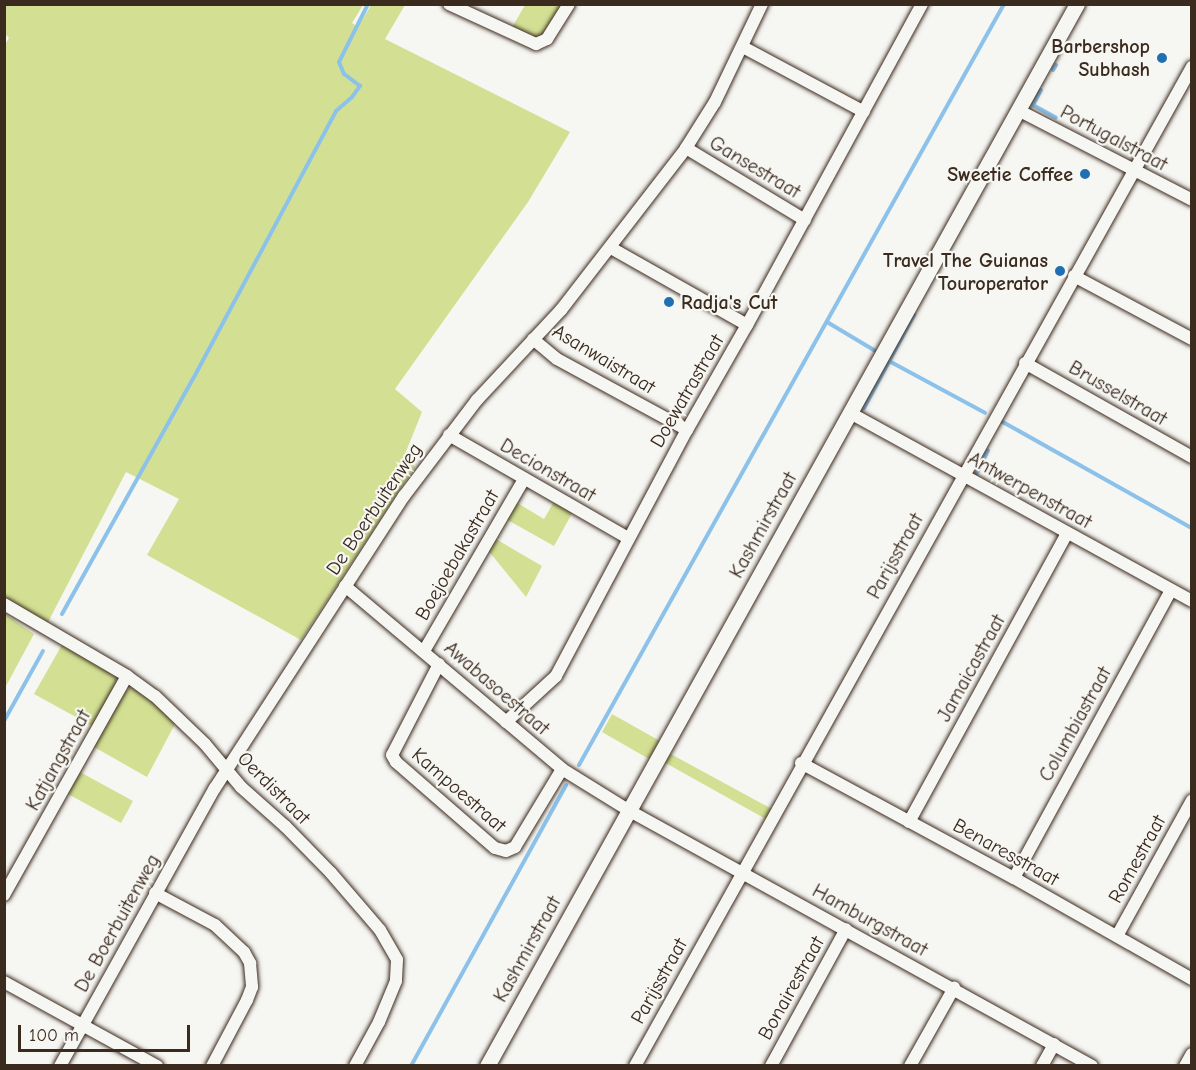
<!DOCTYPE html>
<style>
body{margin:0}
#map{position:relative;width:1196px;height:1070px;overflow:hidden;background:#f6f6f2;font-family:"Comic Neue",sans-serif}
div>[style]{position:absolute}
[style*='--x']{left:calc(var(--x)*1px);top:calc(var(--y)*1px);width:calc(var(--w)*1px);rotate:calc(var(--a)*1deg)}
.green>*{inset:0;background:#d3e094}
.stream>*{height:4px;margin:-2px;padding:0 2px;transform-origin:2px;border-radius:2px;background:#8cc2ea}
.roads{filter:drop-shadow(0 0 2px #3b2a1e) drop-shadow(0 0 2px #3b2a1e)}
.minor>*{height:12px;margin:-6px;padding:0 6px;transform-origin:6px;border-radius:6px;background:#f6f6f2}
.tertiary>*{height:15px;margin:-7.5px;padding:0 7.5px;transform-origin:7.5px;border-radius:7.5px;background:#f6f6f2}
.dots>*{width:16px;height:16px;translate:-50% -50%;box-sizing:border-box;border:3px solid #f6f6f2;border-radius:50%}
span{translate:-50% -50%;white-space:nowrap;text-align:center;line-height:1.15;-webkit-text-stroke:4.5px #f6f6f2;paint-order:stroke}
.poi-label{font-size:20px;color:#3b2a1e;font-weight:700}
.right{translate:-100% -50%;text-align:right}
.left{translate:0 -50%;text-align:left}
.street-label{font-size:20px;color:#3b2a1e}
.frame{position:absolute;inset:0;border:6px solid #3b2a1e;pointer-events:none}
.scale{position:absolute;left:18px;top:1025px;width:172px;height:27px;box-sizing:border-box;border:3px solid #3b2a1e;border-top:0;padding-left:8px;font-size:18px;line-height:21px;white-space:nowrap;color:#3b2a1e;-webkit-text-stroke:4px #f6f6f2;paint-order:stroke}
</style>
<div id="map">
<div class="green">
<div style="clip-path:polygon(4px 5px,363px 5px,352px 23px,358px 27px,371px 5px,405px 5px,385px 39px,570px 132px,528px 202px,395px 389px,422px 412px,405px 454px,415px 467px,301px 640px,147px 555px,179px 499px,126px 472px,47px 624px,5px 598px,4px 46px,9px 38px,5px 34px)"></div>
<div style="clip-path:polygon(525px 5px,565px 5px,548px 33px,533px 40px,510px 31px)"></div>
<div style="clip-path:polygon(556px 498px,575px 508px,554px 546px,504px 518px,514px 501px,544px 519px)"></div>
<div style="clip-path:polygon(494px 538px,542px 566px,526px 597px,487px 549px)"></div>
<div style="clip-path:polygon(5px 614px,34px 634px,5px 688px)"></div>
<div style="clip-path:polygon(63px 643px,116px 675px,117px 683px,94px 727px,34px 694px)"></div>
<div style="clip-path:polygon(135px 686px,141px 688px,176px 722px,147px 777px,94px 747px,125px 691px)"></div>
<div style="clip-path:polygon(612px 714px,660px 741px,649px 759px,602px 732px)"></div>
<div style="clip-path:polygon(667px 752px,772px 809px,766px 819px,662px 761px)"></div>
<div style="clip-path:polygon(80px 772px,133px 801px,121px 823px,68px 794px)"></div>
</div>
<div class="stream">
<div style="--x:1053;--y:70;--w:6;--a:-59"></div>
<div style="--x:1041;--y:90;--w:17;--a:118"></div>
<div style="--x:1033;--y:105;--w:26;--a:29"></div>
<div style="--x:827;--y:322;--w:55;--a:30.8"></div>
<div style="--x:889;--y:361;--w:109;--a:28.4"></div>
<div style="--x:864;--y:408;--w:106;--a:-61.7"></div>
<div style="--x:1001;--y:421;--w:219;--a:29.3"></div>
<div style="--x:977;--y:473;--w:25;--a:-64"></div>
<div style="--x:62;--y:614;--w:269;--a:-60.9"></div>
<div style="--x:193;--y:379;--w:304;--a:-61.9"></div>
<div style="--x:336;--y:111;--w:21;--a:-41"></div>
<div style="--x:352;--y:97;--w:14;--a:-54"></div>
<div style="--x:360;--y:86;--w:20;--a:-143"></div>
<div style="--x:344;--y:74;--w:13;--a:-113"></div>
<div style="--x:339;--y:62;--w:65;--a:-63.4"></div>
<div style="--x:4;--y:721;--w:80;--a:-60.9"></div>
<div style="--x:579;--y:765;--w:872;--a:-60.82"></div>
<div style="--x:411;--y:1066;--w:321;--a:-61.1"></div>
</div>
<div class="roads">
<div class="minor">
<div style="--x:449;--y:4;--w:96;--a:24.7"></div>
<div style="--x:536;--y:44;--w:12;--a:-24"></div>
<div style="--x:547;--y:39;--w:41;--a:-57.8"></div>
<div style="--x:743;--y:47;--w:137;--a:28.2"></div>
<div style="--x:1018;--y:110;--w:196;--a:27.3"></div>
<div style="--x:686;--y:148;--w:139;--a:31.2"></div>
<div style="--x:611;--y:248;--w:156;--a:29.5"></div>
<div style="--x:1074;--y:276;--w:134;--a:28.1"></div>
<div style="--x:533;--y:339;--w:31;--a:40"></div>
<div style="--x:557;--y:359;--w:148;--a:28.6"></div>
<div style="--x:1025;--y:363;--w:192;--a:29.4"></div>
<div style="--x:850;--y:413;--w:390;--a:28.8"></div>
<div style="--x:449;--y:435;--w:207;--a:29.9"></div>
<div style="--x:345;--y:586;--w:284;--a:40.1"></div>
<div style="--x:562;--y:769;--w:78;--a:31.8"></div>
<div style="--x:628;--y:810;--w:530;--a:28.89"></div>
<div style="--x:4;--y:604;--w:143;--a:30.3"></div>
<div style="--x:127;--y:676;--w:34;--a:36"></div>
<div style="--x:155;--y:696;--w:69;--a:43.8"></div>
<div style="--x:205;--y:744;--w:56;--a:50.1"></div>
<div style="--x:241;--y:787;--w:59;--a:41.6"></div>
<div style="--x:285;--y:826;--w:66;--a:45.6"></div>
<div style="--x:331;--y:873;--w:75;--a:49.3"></div>
<div style="--x:380;--y:930;--w:34;--a:60"></div>
<div style="--x:397;--y:960;--w:21;--a:93"></div>
<div style="--x:396;--y:981;--w:44;--a:112.5"></div>
<div style="--x:379;--y:1022;--w:50;--a:118.6"></div>
<div style="--x:424;--y:651;--w:199;--a:-59.8"></div>
<div style="--x:439;--y:664;--w:102;--a:117.3"></div>
<div style="--x:392;--y:755;--w:8;--a:60"></div>
<div style="--x:396;--y:762;--w:131;--a:41"></div>
<div style="--x:495;--y:848;--w:11;--a:15"></div>
<div style="--x:506;--y:851;--w:10;--a:-24"></div>
<div style="--x:515;--y:847;--w:91;--a:-58.9"></div>
<div style="--x:506;--y:722;--w:68;--a:-42.6"></div>
<div style="--x:556;--y:676;--w:279;--a:-62"></div>
<div style="--x:687;--y:430;--w:121;--a:-60.3"></div>
<div style="--x:747;--y:325;--w:366;--a:-61.4"></div>
<div style="--x:801;--y:763;--w:242;--a:28.4"></div>
<div style="--x:1014;--y:878;--w:205;--a:29.6"></div>
<div style="--x:909;--y:822;--w:329;--a:-61.3"></div>
<div style="--x:1014;--y:878;--w:328;--a:-61.4"></div>
<div style="--x:155;--y:893;--w:68;--a:28.1"></div>
<div style="--x:215;--y:925;--w:40;--a:43"></div>
<div style="--x:244;--y:952;--w:13;--a:61"></div>
<div style="--x:250;--y:963;--w:24;--a:85"></div>
<div style="--x:252;--y:987;--w:14;--a:111"></div>
<div style="--x:247;--y:1000;--w:75;--a:117.9"></div>
<div style="--x:4;--y:895;--w:251;--a:-60.7"></div>
<div style="--x:1117;--y:936;--w:155;--a:-61.1"></div>
<div style="--x:4;--y:982;--w:175;--a:28.8"></div>
<div style="--x:60;--y:1066;--w:318;--a:-60.9"></div>
<div style="--x:215;--y:788;--w:348;--a:-57.1"></div>
<div style="--x:404;--y:496;--w:121;--a:-52.8"></div>
<div style="--x:477;--y:400;--w:123;--a:-47"></div>
<div style="--x:561;--y:310;--w:205;--a:-52.3"></div>
<div style="--x:686;--y:148;--w:54;--a:-57.8"></div>
<div style="--x:715;--y:102;--w:109;--a:-64.4"></div>
<div style="--x:635;--y:1066;--w:1144;--a:-60.86"></div>
<div style="--x:771;--y:1066;--w:156;--a:-61.3"></div>
<div style="--x:910;--y:1066;--w:90;--a:-60.6"></div>
<div style="--x:1042;--y:1066;--w:25;--a:-61"></div>
</div>
<div class="tertiary">
<div style="--x:487;--y:1066;--w:1215;--a:-60.95"></div>
<div style="--x:1186;--y:1066;--w:13;--a:-61"></div>
</div>
</div>
<div class="dots">
<div style="left:1162px;top:58px;background:#1f6fb2"></div>
<div style="left:1085px;top:174px;background:#1f6fb2"></div>
<div style="left:1060px;top:271px;background:#1f6fb2"></div>
<div style="left:669px;top:302px;background:#1f6fb2"></div>
</div>
<div class="poi-label">
<span class="right" style="left:1150px;top:58px">Barbershop<br>Subhash</span>
<span class="right" style="left:1073px;top:174px">Sweetie Coffee</span>
<span class="right" style="left:1048px;top:272px">Travel The Guianas<br>Touroperator</span>
<span class="left" style="left:681px;top:302px">Radja's Cut</span>
</div>
<div class="street-label">
<span style="left:1114px;top:138px;rotate:28deg">Portugalstraat</span>
<span style="left:755px;top:167px;rotate:31deg">Gansestraat</span>
<span style="left:604px;top:359px;rotate:31deg">Asanwaistraat</span>
<span style="left:687px;top:391px;rotate:-60deg">Doewatrastraat</span>
<span style="left:1118px;top:393px;rotate:30deg">Brusselstraat</span>
<span style="left:548px;top:470px;rotate:30deg">Decionstraat</span>
<span style="left:1030px;top:490px;rotate:29deg">Antwerpenstraat</span>
<span style="left:374px;top:509px;rotate:-56deg">De Boerbuitenweg</span>
<span style="left:763px;top:525px;rotate:-61deg">Kashmirstraat</span>
<span style="left:457px;top:555px;rotate:-60deg">Boejoebakastraat</span>
<span style="left:895px;top:556px;rotate:-61deg">Parijsstraat</span>
<span style="left:971px;top:668px;rotate:-61deg">Jamaicastraat</span>
<span style="left:497px;top:688px;rotate:41deg">Awabasoestraat</span>
<span style="left:1075px;top:724px;rotate:-61deg">Columbiastraat</span>
<span style="left:58px;top:760px;rotate:-61deg">Katjangstraat</span>
<span style="left:274px;top:788px;rotate:45deg">Oerdistraat</span>
<span style="left:459px;top:790px;rotate:41deg">Kampoestraat</span>
<span style="left:1006px;top:852px;rotate:29deg">Benaresstraat</span>
<span style="left:1137px;top:859px;rotate:-61deg">Romestraat</span>
<span style="left:870px;top:920px;rotate:29deg">Hamburgstraat</span>
<span style="left:117px;top:923px;rotate:-61deg">De Boerbuitenweg</span>
<span style="left:527px;top:949px;rotate:-61deg">Kashmirstraat</span>
<span style="left:659px;top:981px;rotate:-61deg">Parijsstraat</span>
<span style="left:791px;top:988px;rotate:-61deg">Bonairestraat</span>
</div>
<div class="frame"></div>
<div class="scale">100 m</div>
</div>
